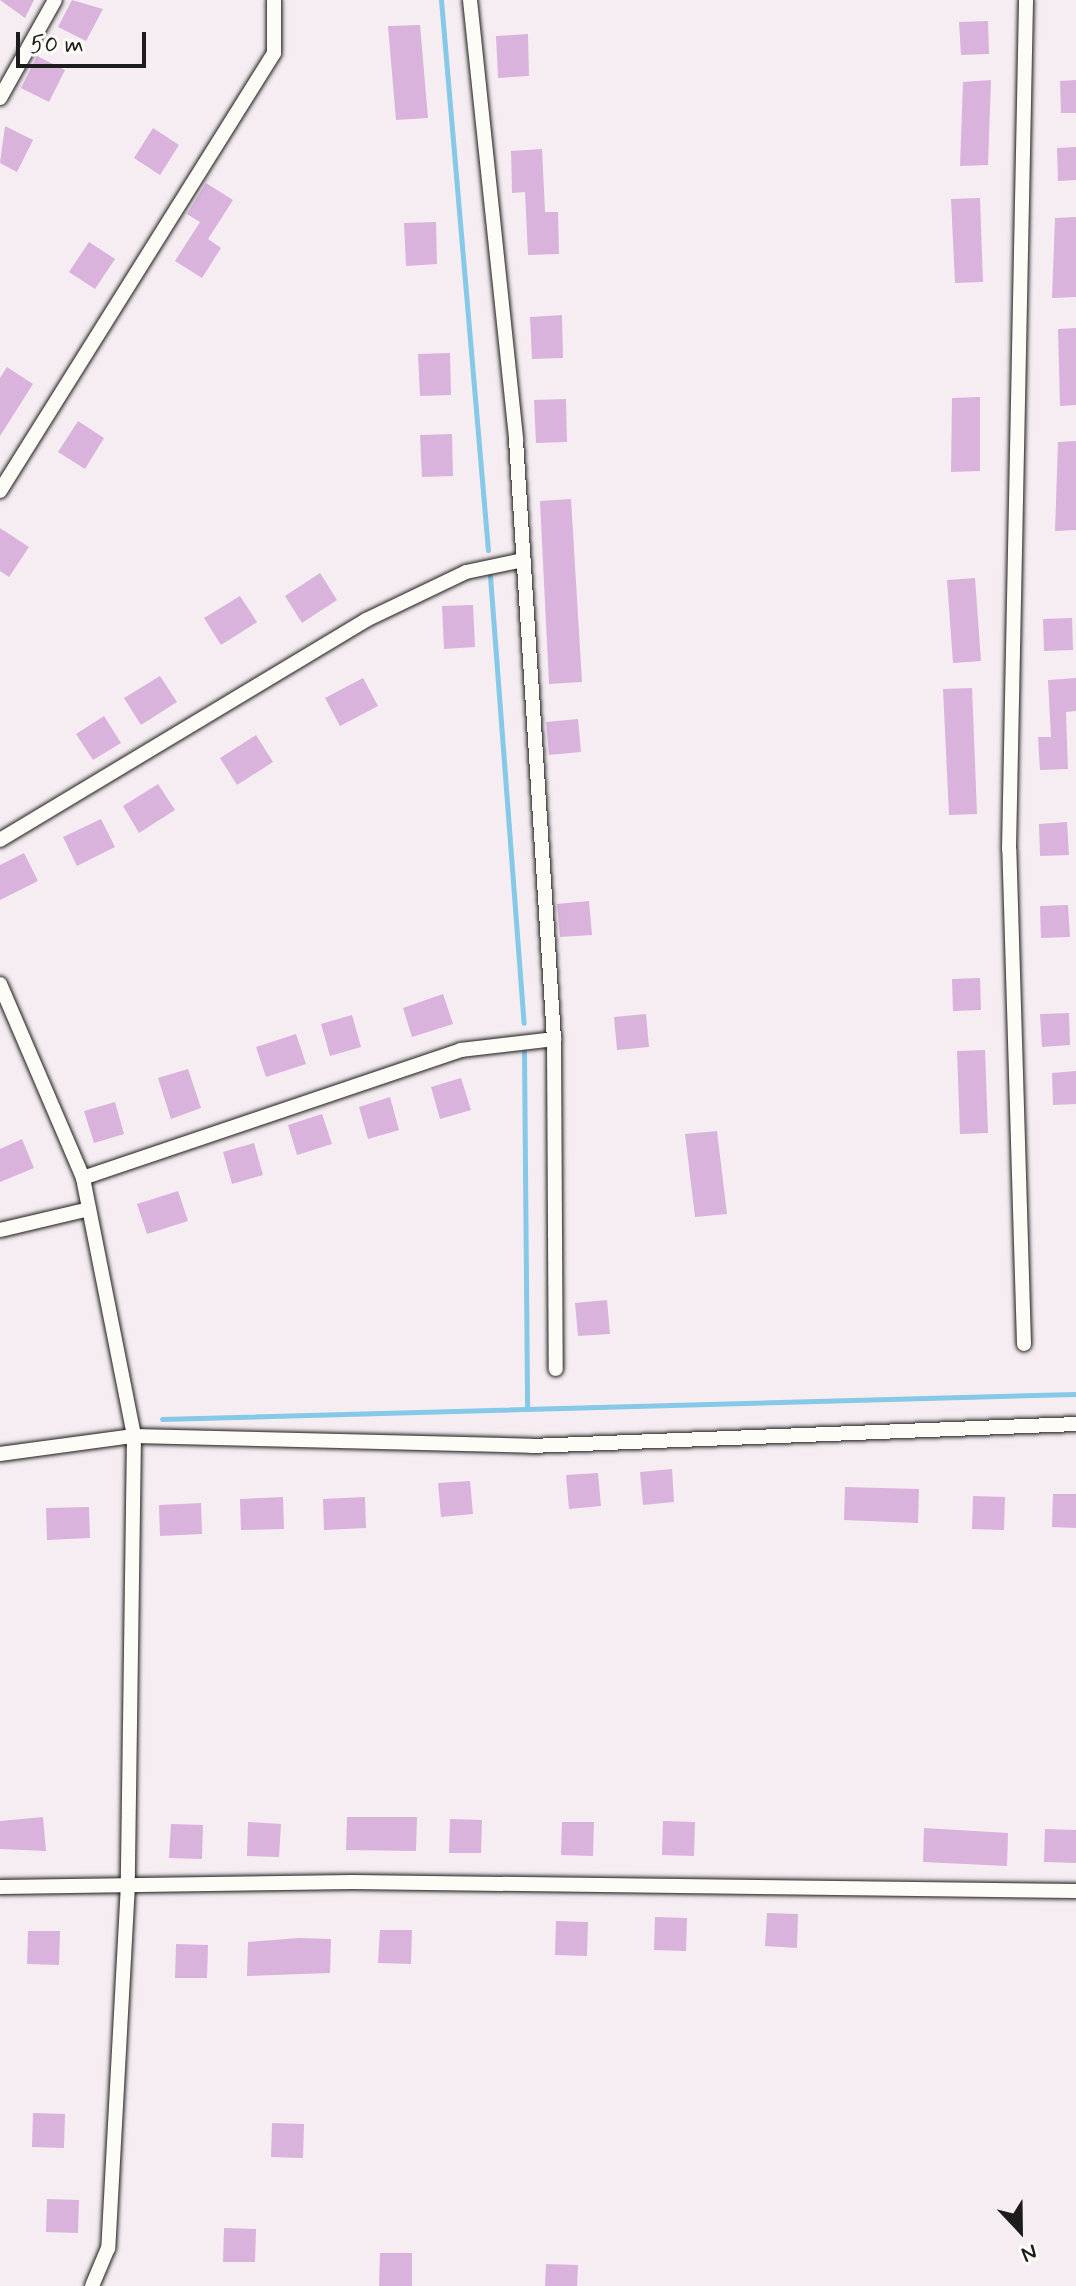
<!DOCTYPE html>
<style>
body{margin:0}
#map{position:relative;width:1076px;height:2286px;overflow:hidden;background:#f6edf2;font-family:Mynerve,sans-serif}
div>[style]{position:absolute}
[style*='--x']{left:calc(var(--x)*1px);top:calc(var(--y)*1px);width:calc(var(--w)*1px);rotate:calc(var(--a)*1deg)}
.stream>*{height:5px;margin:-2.5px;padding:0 2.5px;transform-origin:2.5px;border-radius:2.5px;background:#86c8e7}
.building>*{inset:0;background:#d9b3dc}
.roads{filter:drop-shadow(0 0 2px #1c1c1c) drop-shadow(0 0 2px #1c1c1c)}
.minor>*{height:14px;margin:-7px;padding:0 7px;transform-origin:7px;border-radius:7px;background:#fdfcf7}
span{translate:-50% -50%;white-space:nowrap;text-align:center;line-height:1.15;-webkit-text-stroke:6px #fdfcf7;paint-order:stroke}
.north{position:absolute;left:980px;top:2190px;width:80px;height:80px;-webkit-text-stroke:6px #fdfcf7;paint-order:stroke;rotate:158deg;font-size:22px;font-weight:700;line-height:32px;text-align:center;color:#1c1c1c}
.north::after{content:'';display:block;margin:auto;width:28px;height:36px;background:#1c1c1c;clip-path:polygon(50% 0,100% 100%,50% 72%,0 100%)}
.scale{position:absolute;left:16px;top:32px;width:130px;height:36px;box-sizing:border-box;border:4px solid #1c1c1c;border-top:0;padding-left:10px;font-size:24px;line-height:28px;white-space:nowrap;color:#1c1c1c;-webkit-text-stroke:6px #fdfcf7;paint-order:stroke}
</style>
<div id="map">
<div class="stream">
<div style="--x:441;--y:0;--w:552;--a:85.12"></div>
<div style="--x:490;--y:576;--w:448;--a:85.7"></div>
<div style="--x:524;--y:1052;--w:356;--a:89.5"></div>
<div style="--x:162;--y:1419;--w:914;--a:-1.57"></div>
</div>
<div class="building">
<div style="clip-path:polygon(0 0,34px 0,25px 18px)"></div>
<div style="clip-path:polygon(72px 0,103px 9px,86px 41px,58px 27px)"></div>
<div style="clip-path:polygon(988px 21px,989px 54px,961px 55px,959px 22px)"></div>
<div style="clip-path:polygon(420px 25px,428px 118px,396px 120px,388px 26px)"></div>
<div style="clip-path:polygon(528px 34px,529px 76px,498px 78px,496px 36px)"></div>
<div style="clip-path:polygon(37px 56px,65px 70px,49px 102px,21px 88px)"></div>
<div style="clip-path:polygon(991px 80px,988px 165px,960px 166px,963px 82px)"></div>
<div style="clip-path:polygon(1076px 80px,1076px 113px,1061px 113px,1060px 81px)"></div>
<div style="clip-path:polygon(5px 126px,33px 140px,17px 172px,0 163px)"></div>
<div style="clip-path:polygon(153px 128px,179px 145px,160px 175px,134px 158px)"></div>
<div style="clip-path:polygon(1076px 147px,1076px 180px,1058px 181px,1057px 148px)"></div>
<div style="clip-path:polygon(542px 149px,545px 212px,558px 212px,559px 254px,528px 255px,525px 192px,512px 193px,511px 151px)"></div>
<div style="clip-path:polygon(206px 183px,233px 200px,208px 239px,221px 248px,202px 278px,175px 261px,200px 222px,187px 214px)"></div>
<div style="clip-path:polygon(980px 198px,983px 282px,955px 283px,951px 199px)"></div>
<div style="clip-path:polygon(1076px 217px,1076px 297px,1052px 298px,1055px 218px)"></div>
<div style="clip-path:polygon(436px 222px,437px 264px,406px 266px,404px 223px)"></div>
<div style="clip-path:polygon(89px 242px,115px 259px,95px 289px,69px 272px)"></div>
<div style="clip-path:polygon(562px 315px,563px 358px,532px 359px,530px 317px)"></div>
<div style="clip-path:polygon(1076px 328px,1076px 405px,1060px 406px,1058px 329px)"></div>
<div style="clip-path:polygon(450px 353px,451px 395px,420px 396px,418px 354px)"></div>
<div style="clip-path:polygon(7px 367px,33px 384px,0 436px,0 378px)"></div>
<div style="clip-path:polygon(980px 397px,980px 471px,951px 472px,952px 398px)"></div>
<div style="clip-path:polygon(566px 399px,567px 442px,536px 443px,534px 400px)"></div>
<div style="clip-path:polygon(78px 421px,104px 438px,85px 469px,58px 452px)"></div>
<div style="clip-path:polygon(452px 434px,453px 476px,422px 477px,420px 435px)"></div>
<div style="clip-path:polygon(1076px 441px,1076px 530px,1055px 531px,1058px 442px)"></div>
<div style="clip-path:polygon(571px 499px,582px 682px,549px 684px,540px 501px)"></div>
<div style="clip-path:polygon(0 528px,29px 547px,9px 577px,0 571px)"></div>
<div style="clip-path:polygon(320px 573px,337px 600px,302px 623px,285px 596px)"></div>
<div style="clip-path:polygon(975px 578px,981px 661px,953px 663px,947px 580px)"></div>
<div style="clip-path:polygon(240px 596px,257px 622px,221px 645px,204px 618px)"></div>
<div style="clip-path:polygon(473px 605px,475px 647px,444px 649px,442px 606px)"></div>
<div style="clip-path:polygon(1072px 618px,1073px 650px,1044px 651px,1043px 619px)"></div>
<div style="clip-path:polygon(160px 676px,177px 702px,141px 725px,124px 698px)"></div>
<div style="clip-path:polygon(363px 678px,378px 706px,340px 726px,325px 698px)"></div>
<div style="clip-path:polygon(1076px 678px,1076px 711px,1066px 712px,1068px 769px,1040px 770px,1038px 737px,1051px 737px,1048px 680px)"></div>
<div style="clip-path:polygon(972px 688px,977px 814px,949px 815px,943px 689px)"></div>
<div style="clip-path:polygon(104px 716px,121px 743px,93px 760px,76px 734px)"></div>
<div style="clip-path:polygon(578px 719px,581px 752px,549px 755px,546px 722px)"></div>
<div style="clip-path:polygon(256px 735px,273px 762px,237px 785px,220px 758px)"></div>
<div style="clip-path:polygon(158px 784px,175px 810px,139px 833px,123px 806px)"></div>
<div style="clip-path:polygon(101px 819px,115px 847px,77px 866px,63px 837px)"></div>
<div style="clip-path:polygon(1067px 822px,1069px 855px,1040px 856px,1039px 824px)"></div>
<div style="clip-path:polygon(24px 853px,38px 881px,0 900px,0 865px)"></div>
<div style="clip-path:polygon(589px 901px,592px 935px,560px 937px,557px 904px)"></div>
<div style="clip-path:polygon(1068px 905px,1070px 937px,1041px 938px,1040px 906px)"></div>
<div style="clip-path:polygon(980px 978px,981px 1010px,953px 1011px,952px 979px)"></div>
<div style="clip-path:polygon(443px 994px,453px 1024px,412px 1037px,403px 1008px)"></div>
<div style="clip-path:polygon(1069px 1013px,1070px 1045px,1042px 1047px,1040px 1014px)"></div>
<div style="clip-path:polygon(646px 1014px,649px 1047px,617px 1050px,614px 1017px)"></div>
<div style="clip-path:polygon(352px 1015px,361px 1047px,330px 1056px,321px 1024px)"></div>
<div style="clip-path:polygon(296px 1034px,306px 1064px,266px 1077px,256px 1047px)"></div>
<div style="clip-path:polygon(985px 1050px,988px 1133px,960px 1134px,957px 1051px)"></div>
<div style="clip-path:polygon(188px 1069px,201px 1108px,171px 1119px,158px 1078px)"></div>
<div style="clip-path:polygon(1076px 1071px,1076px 1104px,1053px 1105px,1052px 1073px)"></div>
<div style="clip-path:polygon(461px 1078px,471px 1110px,440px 1119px,431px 1087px)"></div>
<div style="clip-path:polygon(390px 1097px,399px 1130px,368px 1139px,359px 1107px)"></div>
<div style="clip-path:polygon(115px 1102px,124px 1134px,94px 1143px,84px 1111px)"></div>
<div style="clip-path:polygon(322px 1114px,332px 1144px,297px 1155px,288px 1125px)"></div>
<div style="clip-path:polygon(717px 1131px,727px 1214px,695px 1217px,685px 1134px)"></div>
<div style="clip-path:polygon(22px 1139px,34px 1168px,0 1182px,0 1149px)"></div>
<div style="clip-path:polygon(254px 1143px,263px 1175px,232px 1184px,223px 1152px)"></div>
<div style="clip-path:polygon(178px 1191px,188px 1221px,147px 1234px,137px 1204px)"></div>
<div style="clip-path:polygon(607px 1300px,610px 1334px,578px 1336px,575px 1303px)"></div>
<div style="clip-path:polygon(672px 1469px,674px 1502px,643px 1505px,640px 1472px)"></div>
<div style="clip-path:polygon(598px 1473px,601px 1506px,569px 1509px,566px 1475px)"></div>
<div style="clip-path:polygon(470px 1481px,473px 1514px,441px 1517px,438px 1483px)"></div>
<div style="clip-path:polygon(845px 1487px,919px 1489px,918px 1523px,844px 1520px)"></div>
<div style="clip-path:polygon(1053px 1494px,1076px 1494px,1076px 1528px,1052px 1527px)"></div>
<div style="clip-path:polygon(973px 1496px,1005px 1497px,1004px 1530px,972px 1529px)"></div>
<div style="clip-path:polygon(283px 1497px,284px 1529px,241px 1530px,240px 1499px)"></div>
<div style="clip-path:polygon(365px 1497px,366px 1528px,324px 1530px,323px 1499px)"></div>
<div style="clip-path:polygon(201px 1503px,202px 1534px,160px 1536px,159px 1505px)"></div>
<div style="clip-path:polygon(89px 1507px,90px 1538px,47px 1540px,46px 1508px)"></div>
<div style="clip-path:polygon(43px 1817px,46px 1851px,0 1849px,0 1821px)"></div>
<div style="clip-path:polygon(347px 1817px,417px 1817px,416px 1851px,346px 1850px)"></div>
<div style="clip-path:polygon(450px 1819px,482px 1820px,481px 1853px,449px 1853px)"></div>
<div style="clip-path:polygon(663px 1821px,695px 1822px,694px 1856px,662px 1855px)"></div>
<div style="clip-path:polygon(248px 1822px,281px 1824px,279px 1857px,247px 1856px)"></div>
<div style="clip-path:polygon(562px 1822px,594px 1822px,593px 1856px,561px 1855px)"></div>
<div style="clip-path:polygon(171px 1824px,203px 1825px,202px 1859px,169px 1858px)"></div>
<div style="clip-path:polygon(924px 1828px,1008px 1833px,1007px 1866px,923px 1862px)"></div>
<div style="clip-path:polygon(1045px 1829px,1076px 1830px,1076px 1863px,1044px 1862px)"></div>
<div style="clip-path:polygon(767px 1913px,798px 1914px,797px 1948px,765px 1946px)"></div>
<div style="clip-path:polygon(655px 1917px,687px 1918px,686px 1951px,654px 1950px)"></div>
<div style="clip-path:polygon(556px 1921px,588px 1922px,587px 1956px,555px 1955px)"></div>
<div style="clip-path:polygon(380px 1930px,412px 1930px,411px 1964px,378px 1963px)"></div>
<div style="clip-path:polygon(28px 1931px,60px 1931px,59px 1965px,27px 1964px)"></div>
<div style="clip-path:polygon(299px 1938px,331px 1939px,330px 1973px,247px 1976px,248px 1942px)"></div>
<div style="clip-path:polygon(176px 1944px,208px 1945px,207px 1978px,175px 1978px)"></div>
<div style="clip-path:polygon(33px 2113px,65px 2114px,64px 2148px,32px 2147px)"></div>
<div style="clip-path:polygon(272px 2123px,304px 2124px,303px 2158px,271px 2157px)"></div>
<div style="clip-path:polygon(47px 2199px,79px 2200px,78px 2233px,46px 2232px)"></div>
<div style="clip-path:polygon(224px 2228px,256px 2229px,255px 2262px,223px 2262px)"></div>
<div style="clip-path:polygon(380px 2253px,412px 2253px,412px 2286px,379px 2286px)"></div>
<div style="clip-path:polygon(546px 2264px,578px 2265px,577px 2286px,545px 2286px)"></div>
</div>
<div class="roads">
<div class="minor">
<div style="--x:470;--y:0;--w:442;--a:84"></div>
<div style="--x:516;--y:440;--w:600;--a:86.37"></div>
<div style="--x:554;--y:1039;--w:330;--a:89.7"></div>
<div style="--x:0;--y:98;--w:112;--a:-60.7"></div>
<div style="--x:0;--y:491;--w:517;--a:-57.97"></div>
<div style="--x:274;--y:53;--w:53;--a:-90"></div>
<div style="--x:0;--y:840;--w:427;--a:-31"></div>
<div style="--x:366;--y:620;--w:111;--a:-25.6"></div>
<div style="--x:466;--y:572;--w:58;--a:-11.9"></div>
<div style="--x:0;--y:984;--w:211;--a:66.8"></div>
<div style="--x:83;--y:1178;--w:263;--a:78.8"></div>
<div style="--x:134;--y:1436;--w:448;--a:90.8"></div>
<div style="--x:128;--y:1884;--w:365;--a:93.1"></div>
<div style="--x:108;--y:2248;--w:41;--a:112.8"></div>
<div style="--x:83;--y:1178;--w:399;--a:-18.7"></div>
<div style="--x:461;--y:1050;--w:94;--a:-6.7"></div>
<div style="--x:0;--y:1230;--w:87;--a:-13.2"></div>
<div style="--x:1024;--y:1344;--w:495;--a:-91.7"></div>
<div style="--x:1009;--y:849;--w:849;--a:-88.85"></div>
<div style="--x:0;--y:1454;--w:135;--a:-7.7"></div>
<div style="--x:134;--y:1436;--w:397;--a:1.4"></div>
<div style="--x:531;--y:1446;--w:545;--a:-2.31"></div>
<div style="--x:0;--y:1887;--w:352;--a:-0.8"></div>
<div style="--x:352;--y:1882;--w:724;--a:0.71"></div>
</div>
</div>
<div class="north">N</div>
<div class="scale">50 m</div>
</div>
